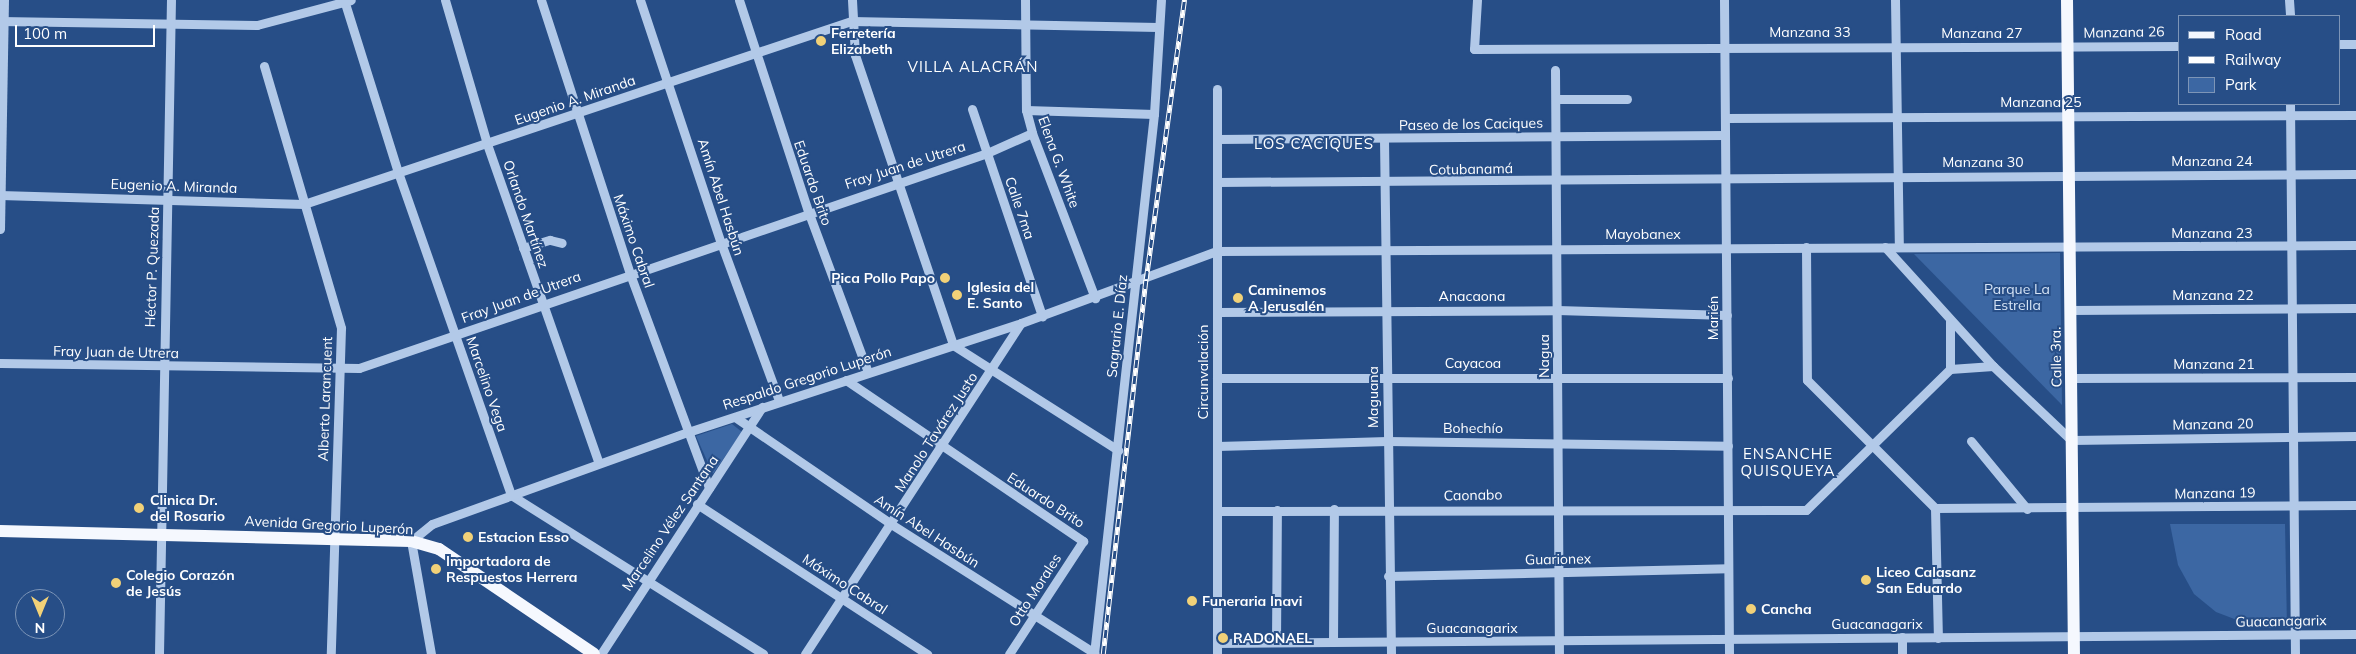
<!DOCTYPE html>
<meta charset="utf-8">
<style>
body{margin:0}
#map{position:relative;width:2356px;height:654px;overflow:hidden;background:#274e87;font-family:Mulish,sans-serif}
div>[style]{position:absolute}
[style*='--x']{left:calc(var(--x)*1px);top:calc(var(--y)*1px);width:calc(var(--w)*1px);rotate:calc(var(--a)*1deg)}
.green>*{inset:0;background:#3c67a3}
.minor>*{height:9px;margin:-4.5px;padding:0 4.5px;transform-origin:4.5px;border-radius:4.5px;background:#b2c9e8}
.major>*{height:12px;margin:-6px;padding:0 6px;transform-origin:6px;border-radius:6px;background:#f5f8fe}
.rail>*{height:4.5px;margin-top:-2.25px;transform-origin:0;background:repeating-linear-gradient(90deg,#274e87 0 8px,#fff 0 16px);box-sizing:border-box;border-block:1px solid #fff}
.dots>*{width:14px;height:14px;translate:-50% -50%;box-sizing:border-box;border:2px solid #274e87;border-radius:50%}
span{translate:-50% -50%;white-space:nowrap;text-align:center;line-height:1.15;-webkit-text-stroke:4px #274e87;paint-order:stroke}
.street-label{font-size:14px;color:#fff}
.poi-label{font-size:14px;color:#fff;font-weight:700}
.left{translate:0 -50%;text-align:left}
.right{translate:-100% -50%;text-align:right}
.park-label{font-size:14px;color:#d6e4f6}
.neighbourhood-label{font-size:15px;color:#fff;letter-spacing:1px}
.legend{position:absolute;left:2178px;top:15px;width:162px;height:90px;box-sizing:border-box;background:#274e87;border:1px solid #7d95b7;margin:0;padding:6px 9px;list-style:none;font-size:15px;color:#fff}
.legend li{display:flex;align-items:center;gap:10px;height:25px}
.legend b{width:25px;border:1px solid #7d95b7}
.north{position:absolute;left:15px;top:589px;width:50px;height:50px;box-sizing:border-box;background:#274e87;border:1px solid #7d95b7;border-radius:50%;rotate:180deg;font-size:14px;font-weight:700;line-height:20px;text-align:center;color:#fff}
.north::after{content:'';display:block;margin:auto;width:18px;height:22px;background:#f1d178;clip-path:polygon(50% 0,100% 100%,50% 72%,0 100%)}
.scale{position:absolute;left:15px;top:25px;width:140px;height:22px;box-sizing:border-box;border:2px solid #fff;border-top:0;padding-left:6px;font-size:15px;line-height:18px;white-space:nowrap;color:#fff;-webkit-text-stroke:4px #274e87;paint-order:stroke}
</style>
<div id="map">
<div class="green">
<div style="clip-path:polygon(2060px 253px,2062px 405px,1914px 254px)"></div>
<div style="clip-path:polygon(732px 424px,742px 432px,713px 474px,696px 436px)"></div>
<div style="clip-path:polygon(2170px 524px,2285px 524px,2287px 628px,2258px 628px,2216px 612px,2194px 594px,2178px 565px)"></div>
</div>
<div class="minor">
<div style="--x:344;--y:0;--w:183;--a:72.6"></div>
<div style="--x:399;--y:175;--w:339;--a:70.7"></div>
<div style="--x:511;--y:495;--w:298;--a:32.2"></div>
<div style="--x:445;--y:0;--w:150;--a:73.7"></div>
<div style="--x:487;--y:144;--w:338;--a:70.7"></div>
<div style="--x:541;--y:0;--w:288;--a:72"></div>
<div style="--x:630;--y:274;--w:228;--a:69.7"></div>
<div style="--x:640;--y:0;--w:256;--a:71.6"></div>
<div style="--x:721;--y:243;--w:168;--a:69.8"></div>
<div style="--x:739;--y:0;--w:222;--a:71.9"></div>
<div style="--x:808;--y:211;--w:172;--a:69.6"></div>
<div style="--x:852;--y:0;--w:55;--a:86.9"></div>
<div style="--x:855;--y:55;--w:306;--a:71.3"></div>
<div style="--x:953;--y:345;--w:196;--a:32.5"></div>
<div style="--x:1025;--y:0;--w:110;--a:89.5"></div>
<div style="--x:1026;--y:110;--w:24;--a:75"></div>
<div style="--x:1032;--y:133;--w:177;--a:69.1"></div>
<div style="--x:1477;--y:0;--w:49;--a:93.5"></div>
<div style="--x:1474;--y:49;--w:706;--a:-0.24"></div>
<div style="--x:1724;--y:0;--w:654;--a:89.56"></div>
<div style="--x:1895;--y:0;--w:247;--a:89.1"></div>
<div style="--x:2289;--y:0;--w:16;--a:86"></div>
<div style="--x:0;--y:21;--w:257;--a:0.9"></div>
<div style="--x:257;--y:25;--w:97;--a:-14.9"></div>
<div style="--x:2340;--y:44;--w:16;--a:0"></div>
<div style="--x:264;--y:66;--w:273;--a:73.6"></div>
<div style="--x:341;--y:328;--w:326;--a:91.8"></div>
<div style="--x:1555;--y:70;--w:584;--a:89.61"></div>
<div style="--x:1217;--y:89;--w:565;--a:90"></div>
<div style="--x:1556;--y:99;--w:71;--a:0"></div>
<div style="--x:2290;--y:104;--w:550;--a:89.48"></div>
<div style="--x:972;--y:109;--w:219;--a:71.3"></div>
<div style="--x:1026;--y:110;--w:128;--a:1.8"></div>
<div style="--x:1726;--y:118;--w:630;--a:-0.27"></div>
<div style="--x:1218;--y:139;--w:507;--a:-0.45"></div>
<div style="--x:1384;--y:139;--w:515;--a:89.22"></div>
<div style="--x:1217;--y:182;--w:1139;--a:-0.4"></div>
<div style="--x:0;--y:195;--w:304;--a:1.7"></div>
<div style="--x:304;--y:204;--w:577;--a:-18.5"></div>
<div style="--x:851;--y:21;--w:307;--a:1.1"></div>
<div style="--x:0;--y:229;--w:229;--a:-89"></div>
<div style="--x:1806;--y:247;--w:133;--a:89.6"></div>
<div style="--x:1807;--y:380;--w:181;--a:45"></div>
<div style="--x:1935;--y:508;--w:421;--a:-0.4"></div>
<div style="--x:1885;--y:247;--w:161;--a:47.8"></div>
<div style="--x:1993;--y:366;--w:108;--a:43.5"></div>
<div style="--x:2071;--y:440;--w:285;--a:-0.8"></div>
<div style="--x:523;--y:248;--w:28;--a:-17"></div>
<div style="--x:550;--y:240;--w:12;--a:14"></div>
<div style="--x:2070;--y:310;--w:286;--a:-0.4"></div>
<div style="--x:1217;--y:312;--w:340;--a:-0.3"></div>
<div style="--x:1557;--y:310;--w:170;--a:1.7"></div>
<div style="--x:0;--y:363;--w:359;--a:0.8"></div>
<div style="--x:359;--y:368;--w:664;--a:-18.9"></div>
<div style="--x:987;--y:153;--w:49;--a:-24"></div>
<div style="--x:1950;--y:369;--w:48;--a:-90"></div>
<div style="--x:1217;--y:378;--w:511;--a:0"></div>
<div style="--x:2071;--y:378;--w:285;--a:-0.2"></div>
<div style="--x:846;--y:380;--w:287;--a:34.2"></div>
<div style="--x:1083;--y:541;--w:135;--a:123.2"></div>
<div style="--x:735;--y:417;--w:189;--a:34.4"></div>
<div style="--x:891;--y:524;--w:241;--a:32.4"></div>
<div style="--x:1971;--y:441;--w:88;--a:50.5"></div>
<div style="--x:1217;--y:446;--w:170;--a:-1.7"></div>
<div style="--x:1387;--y:441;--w:341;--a:0.8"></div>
<div style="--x:697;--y:504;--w:275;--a:33.1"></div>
<div style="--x:1935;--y:508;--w:130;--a:88.7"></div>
<div style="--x:1217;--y:511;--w:589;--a:-0.1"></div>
<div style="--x:1806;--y:510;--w:202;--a:-44.4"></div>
<div style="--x:1950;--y:369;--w:43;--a:-4"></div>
<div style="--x:1388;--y:576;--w:340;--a:-1.3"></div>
<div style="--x:1902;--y:637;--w:17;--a:90"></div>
<div style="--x:1276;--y:642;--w:132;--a:-89.6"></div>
<div style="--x:1333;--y:642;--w:133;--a:-89.6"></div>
<div style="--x:1217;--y:643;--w:1139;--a:-0.45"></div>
<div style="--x:159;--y:654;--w:654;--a:-88.95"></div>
<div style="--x:431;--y:654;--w:115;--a:-100"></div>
<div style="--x:411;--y:541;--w:27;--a:-39"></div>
<div style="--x:432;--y:524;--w:272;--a:-19.8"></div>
<div style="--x:688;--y:432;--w:350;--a:-18.1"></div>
<div style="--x:1021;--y:323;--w:209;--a:-20.2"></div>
<div style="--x:1217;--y:251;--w:1139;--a:-0.3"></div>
<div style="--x:601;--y:654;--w:295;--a:-56.9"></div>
<div style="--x:805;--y:654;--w:395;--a:-56.9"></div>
<div style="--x:1094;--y:654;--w:543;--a:-83.66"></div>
<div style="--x:1154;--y:114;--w:114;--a:-86.5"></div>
</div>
<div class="major">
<div style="--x:2067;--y:0;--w:654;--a:89.39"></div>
<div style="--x:0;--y:531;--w:411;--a:1.4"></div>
<div style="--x:411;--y:541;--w:29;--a:16"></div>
<div style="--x:439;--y:549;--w:187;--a:34.1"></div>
</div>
<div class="rail">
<div style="--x:1103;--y:654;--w:377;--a:-83.5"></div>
<div style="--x:1146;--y:279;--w:282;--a:-82.2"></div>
</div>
<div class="dots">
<div style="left:821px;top:41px;background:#f1d178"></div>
<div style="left:945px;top:278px;background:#f1d178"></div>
<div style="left:957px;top:295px;background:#f1d178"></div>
<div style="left:1238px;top:298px;background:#f1d178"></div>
<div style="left:139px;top:508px;background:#f1d178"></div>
<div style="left:468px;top:537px;background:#f1d178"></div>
<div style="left:436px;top:569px;background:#f1d178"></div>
<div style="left:1866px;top:580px;background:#f1d178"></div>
<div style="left:116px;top:583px;background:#f1d178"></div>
<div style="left:1192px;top:601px;background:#f1d178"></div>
<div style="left:1751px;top:609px;background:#f1d178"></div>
<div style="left:1223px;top:638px;background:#f1d178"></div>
</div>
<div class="street-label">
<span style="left:1810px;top:32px">Manzana 33</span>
<span style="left:2124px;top:32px;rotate:-1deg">Manzana 26</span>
<span style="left:1982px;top:33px">Manzana 27</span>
<span style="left:575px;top:100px;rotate:-19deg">Eugenio A. Miranda</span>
<span style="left:2041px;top:102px">Manzana 25</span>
<span style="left:1471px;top:124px;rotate:-1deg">Paseo de los Caciques</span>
<span style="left:2212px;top:161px">Manzana 24</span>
<span style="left:1059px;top:162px;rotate:70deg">Elena G. White</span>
<span style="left:1983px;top:162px">Manzana 30</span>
<span style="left:905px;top:165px;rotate:-18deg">Fray Juan de Utrera</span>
<span style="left:1471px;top:169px;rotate:-1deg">Cotubanamá</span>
<span style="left:813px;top:183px;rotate:71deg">Eduardo Brito</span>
<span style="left:174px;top:186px;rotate:2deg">Eugenio A. Miranda</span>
<span style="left:721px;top:197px;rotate:72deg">Amín Abel Hasbún</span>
<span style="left:1020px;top:208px;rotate:71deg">Calle 7ma</span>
<span style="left:526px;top:214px;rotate:71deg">Orlando Martínez</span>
<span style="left:2212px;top:233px">Manzana 23</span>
<span style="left:1643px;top:234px">Mayobanex</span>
<span style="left:634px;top:241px;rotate:71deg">Máximo Cabral</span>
<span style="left:152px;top:267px;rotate:-88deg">Héctor P. Quezada</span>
<span style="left:2213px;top:295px">Manzana 22</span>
<span style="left:1472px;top:296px">Anacaona</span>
<span style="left:521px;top:297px;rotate:-20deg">Fray Juan de Utrera</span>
<span style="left:1713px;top:318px;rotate:-90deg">Marién</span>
<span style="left:1117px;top:326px;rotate:-84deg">Sagrario E. Díaz</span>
<span style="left:116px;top:352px;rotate:1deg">Fray Juan de Utrera</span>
<span style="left:1544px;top:356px;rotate:-90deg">Nagua</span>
<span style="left:2056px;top:357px;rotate:-91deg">Calle 3ra.</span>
<span style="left:1473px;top:363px">Cayacoa</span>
<span style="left:2214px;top:364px">Manzana 21</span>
<span style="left:1203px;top:372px;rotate:-90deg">Circunvalación</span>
<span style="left:807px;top:378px;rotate:-18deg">Respaldo Gregorio Luperón</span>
<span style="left:487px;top:384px;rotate:71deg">Marcelino Vega</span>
<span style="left:1373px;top:397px;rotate:-90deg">Maguana</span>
<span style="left:325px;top:399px;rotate:-88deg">Alberto Larancuent</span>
<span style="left:2213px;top:424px;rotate:-1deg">Manzana 20</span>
<span style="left:1473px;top:428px">Bohechío</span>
<span style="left:936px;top:432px;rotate:-57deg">Manolo Tavárez Justo</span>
<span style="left:2215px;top:493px;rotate:-1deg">Manzana 19</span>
<span style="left:1473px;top:495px;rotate:-1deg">Caonabo</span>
<span style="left:1046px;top:500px;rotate:33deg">Eduardo Brito</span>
<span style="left:670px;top:523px;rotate:-56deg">Marcelino Vélez Santana</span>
<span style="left:329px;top:525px;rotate:3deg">Avenida Gregorio Luperón</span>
<span style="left:927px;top:531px;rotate:33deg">Amín Abel Hasbún</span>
<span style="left:1558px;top:559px;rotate:-1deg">Guarionex</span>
<span style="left:845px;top:584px;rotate:33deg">Máximo Cabral</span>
<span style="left:1035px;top:590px;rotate:-57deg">Otto Morales</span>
<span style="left:2281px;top:621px;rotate:-1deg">Guacanagarix</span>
<span style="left:1877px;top:624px">Guacanagarix</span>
<span style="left:1472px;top:628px">Guacanagarix</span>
</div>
<div class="poi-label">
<span class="left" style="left:831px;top:41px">Ferretería<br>Elizabeth</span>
<span class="right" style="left:935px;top:278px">Pica Pollo Papo</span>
<span class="left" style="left:967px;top:295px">Iglesia del<br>E. Santo</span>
<span class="left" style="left:1248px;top:298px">Caminemos<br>A Jerusalén</span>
<span class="left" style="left:150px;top:508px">Clinica Dr.<br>del Rosario</span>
<span class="left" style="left:478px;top:537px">Estacion Esso</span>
<span class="left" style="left:446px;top:569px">Importadora de<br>Respuestos Herrera</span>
<span class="left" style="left:1876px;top:580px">Liceo Calasanz<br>San Eduardo</span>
<span class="left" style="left:126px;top:583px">Colegio Corazón<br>de Jesús</span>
<span class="left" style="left:1202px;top:601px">Funeraria Inavi</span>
<span class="left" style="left:1761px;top:609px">Cancha</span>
<span class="left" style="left:1233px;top:638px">RADONAEL</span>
</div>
<div class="park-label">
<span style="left:2017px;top:297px">Parque La<br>Estrella</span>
</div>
<div class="neighbourhood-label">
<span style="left:973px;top:67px">VILLA ALACRÁN</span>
<span style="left:1314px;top:144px">LOS CACIQUES</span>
<span style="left:1788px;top:462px">ENSANCHE<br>QUISQUEYA</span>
</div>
<ul class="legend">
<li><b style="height:6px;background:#f5f8fe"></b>Road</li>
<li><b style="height:6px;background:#fff"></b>Railway</li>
<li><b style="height:14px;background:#3c67a3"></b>Park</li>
</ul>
<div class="north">N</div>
<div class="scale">100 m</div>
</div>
